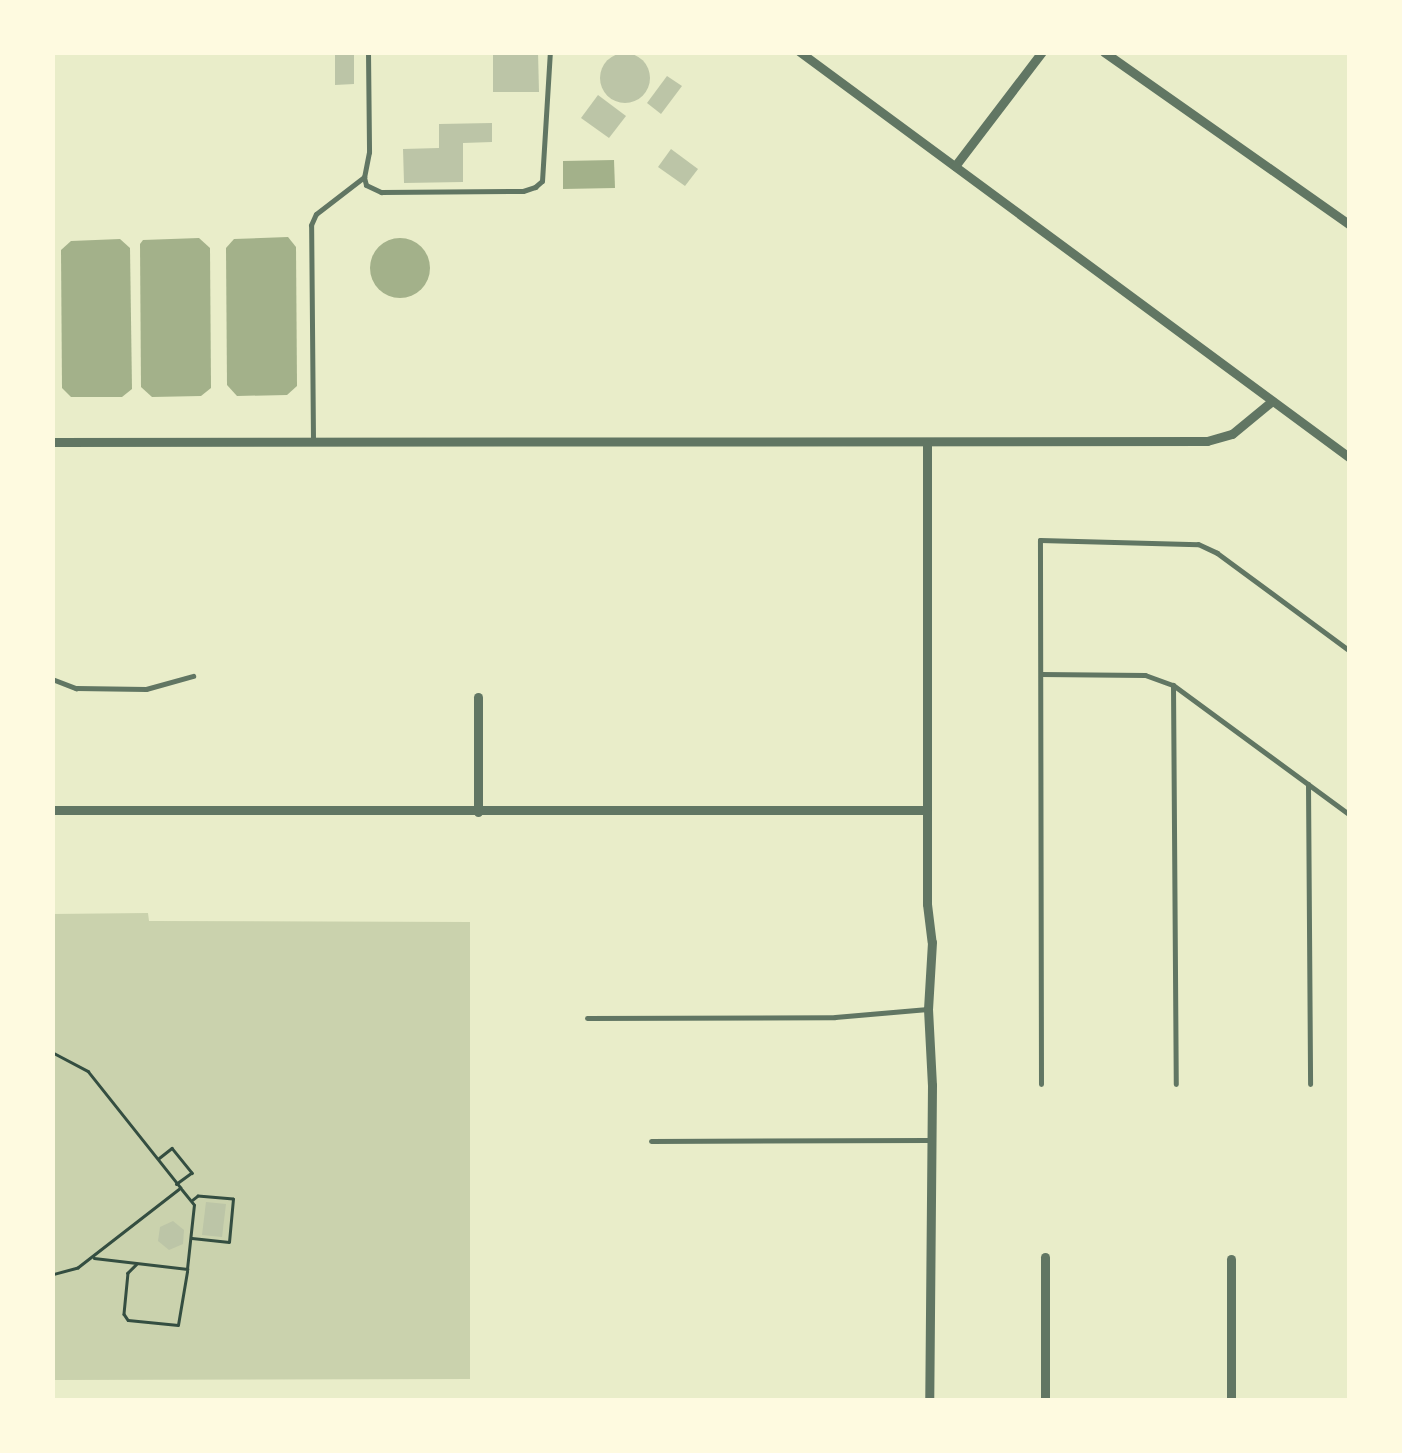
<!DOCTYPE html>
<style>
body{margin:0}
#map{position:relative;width:1402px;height:1453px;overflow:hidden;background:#e9edc9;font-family:"Crimson Pro",serif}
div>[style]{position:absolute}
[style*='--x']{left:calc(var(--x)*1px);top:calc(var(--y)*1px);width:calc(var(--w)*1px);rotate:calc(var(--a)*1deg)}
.green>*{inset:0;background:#cad2ad}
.water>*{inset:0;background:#a3b18a}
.round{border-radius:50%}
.building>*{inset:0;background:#bcc5a7}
.path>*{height:2.5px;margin:-1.25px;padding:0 1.25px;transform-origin:1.25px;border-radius:1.25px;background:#344e41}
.service>*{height:5px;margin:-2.5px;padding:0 2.5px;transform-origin:2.5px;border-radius:2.5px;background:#617663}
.minor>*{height:9px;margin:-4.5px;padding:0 4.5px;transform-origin:4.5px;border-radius:4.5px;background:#617663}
span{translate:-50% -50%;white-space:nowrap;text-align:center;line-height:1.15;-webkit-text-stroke:10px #fefae0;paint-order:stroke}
.frame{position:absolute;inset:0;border:55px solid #fefae0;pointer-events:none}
</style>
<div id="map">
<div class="green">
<div style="clip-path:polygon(148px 913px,149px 921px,470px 922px,470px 1379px,53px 1380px,52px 914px)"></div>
</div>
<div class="water">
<div style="clip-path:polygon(614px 160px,615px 188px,563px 189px,563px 161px)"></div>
<div style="clip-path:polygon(288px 237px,296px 247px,297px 386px,287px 395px,237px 396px,227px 385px,226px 248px,234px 239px)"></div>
<div style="clip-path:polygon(199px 238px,210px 248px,211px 388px,201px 396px,152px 397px,141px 387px,140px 244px,143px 240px)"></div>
<div class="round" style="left:370px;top:238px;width:60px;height:60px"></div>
<div style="clip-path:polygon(120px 239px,130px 248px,132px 389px,122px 397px,71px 397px,62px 388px,61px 250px,71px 241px)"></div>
</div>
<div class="building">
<div style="clip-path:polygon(335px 52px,354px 52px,354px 84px,335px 85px)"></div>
<div style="clip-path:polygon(493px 52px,538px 52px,539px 92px,493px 92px)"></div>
<div class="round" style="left:600px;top:53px;width:50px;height:50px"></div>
<div style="clip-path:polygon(667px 76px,682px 86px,661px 114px,647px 103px)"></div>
<div style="clip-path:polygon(598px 95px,626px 116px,609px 138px,581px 118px)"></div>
<div style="clip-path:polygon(492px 123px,492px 142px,463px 143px,463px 182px,404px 183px,403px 149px,439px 148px,439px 124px)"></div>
<div style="clip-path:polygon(671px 149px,698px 169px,685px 186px,658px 167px)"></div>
<div style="clip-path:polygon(206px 1202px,226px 1204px,222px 1237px,202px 1235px)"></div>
<div style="clip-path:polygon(173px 1221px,184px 1230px,183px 1244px,169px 1250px,158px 1241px,160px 1227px)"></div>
</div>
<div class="path">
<div style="--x:52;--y:1052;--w:41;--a:27.8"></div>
<div style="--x:88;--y:1071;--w:149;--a:51.5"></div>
<div style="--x:181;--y:1188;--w:130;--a:142.2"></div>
<div style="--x:78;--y:1268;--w:27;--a:165"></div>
<div style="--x:159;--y:1158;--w:16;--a:-38"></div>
<div style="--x:172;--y:1148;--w:32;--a:51"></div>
<div style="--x:192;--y:1173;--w:19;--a:144"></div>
<div style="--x:192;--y:1238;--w:37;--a:6"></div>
<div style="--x:229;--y:1242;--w:43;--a:-84.7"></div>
<div style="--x:233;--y:1199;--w:35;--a:-175"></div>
<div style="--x:198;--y:1196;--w:6;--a:141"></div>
<div style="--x:94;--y:1258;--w:94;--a:6.7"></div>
<div style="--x:187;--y:1269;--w:64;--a:-83.8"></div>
<div style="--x:194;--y:1205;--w:19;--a:-129"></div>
<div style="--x:137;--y:1264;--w:13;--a:135"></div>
<div style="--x:128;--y:1273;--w:41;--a:95.6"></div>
<div style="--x:124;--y:1314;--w:7;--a:56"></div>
<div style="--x:128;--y:1320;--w:50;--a:5.7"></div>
<div style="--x:178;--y:1325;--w:54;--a:-80.4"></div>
</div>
<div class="service">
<div style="--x:368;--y:52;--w:100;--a:89.4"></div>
<div style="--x:369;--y:152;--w:25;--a:101"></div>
<div style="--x:364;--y:177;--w:8;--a:76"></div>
<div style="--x:366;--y:185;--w:17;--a:25"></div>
<div style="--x:381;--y:192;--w:142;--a:-0.4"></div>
<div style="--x:523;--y:191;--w:13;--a:-18"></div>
<div style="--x:535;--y:187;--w:9;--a:-41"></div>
<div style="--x:542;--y:181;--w:129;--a:-86.5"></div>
<div style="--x:313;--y:440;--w:215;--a:-90.5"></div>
<div style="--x:311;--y:225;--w:12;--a:-66"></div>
<div style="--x:316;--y:214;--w:61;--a:-37.6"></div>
<div style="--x:1041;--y:674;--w:104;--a:0.6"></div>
<div style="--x:1145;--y:675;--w:30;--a:20"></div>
<div style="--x:1173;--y:685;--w:220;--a:36.3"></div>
<div style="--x:52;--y:679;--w:26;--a:21"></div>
<div style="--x:76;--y:688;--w:70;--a:0.8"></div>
<div style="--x:146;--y:689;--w:49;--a:-15.5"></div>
<div style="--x:1173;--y:685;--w:399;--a:89.6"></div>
<div style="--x:1308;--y:784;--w:300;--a:89.6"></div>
<div style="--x:587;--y:1018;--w:248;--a:-0.2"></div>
<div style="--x:835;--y:1017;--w:93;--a:-4.9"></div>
<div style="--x:1041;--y:1084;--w:544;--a:-90.11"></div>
<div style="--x:1040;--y:540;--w:158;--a:1.5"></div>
<div style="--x:1198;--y:544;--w:21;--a:25"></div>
<div style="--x:1217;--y:553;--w:165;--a:36.4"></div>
<div style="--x:651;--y:1141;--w:277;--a:-0.2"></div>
</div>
<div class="minor">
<div style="--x:800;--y:52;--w:684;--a:36.43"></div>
<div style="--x:1104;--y:52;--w:301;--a:35.1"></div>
<div style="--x:955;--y:166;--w:143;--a:-52.7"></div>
<div style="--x:52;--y:442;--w:1155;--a:-0.05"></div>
<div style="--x:1207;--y:441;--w:26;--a:-16"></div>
<div style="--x:1232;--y:434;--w:52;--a:-39.5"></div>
<div style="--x:927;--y:444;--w:460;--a:90"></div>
<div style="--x:927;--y:904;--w:38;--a:83"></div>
<div style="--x:932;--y:942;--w:67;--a:93.4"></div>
<div style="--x:928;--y:1009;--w:76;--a:87"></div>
<div style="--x:932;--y:1085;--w:315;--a:90.5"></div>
<div style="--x:52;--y:810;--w:875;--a:0"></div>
<div style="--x:478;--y:812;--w:115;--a:-90"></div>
<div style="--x:1045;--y:1257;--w:143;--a:90"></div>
<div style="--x:1231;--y:1259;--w:141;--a:90"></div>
</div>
<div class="frame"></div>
</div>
